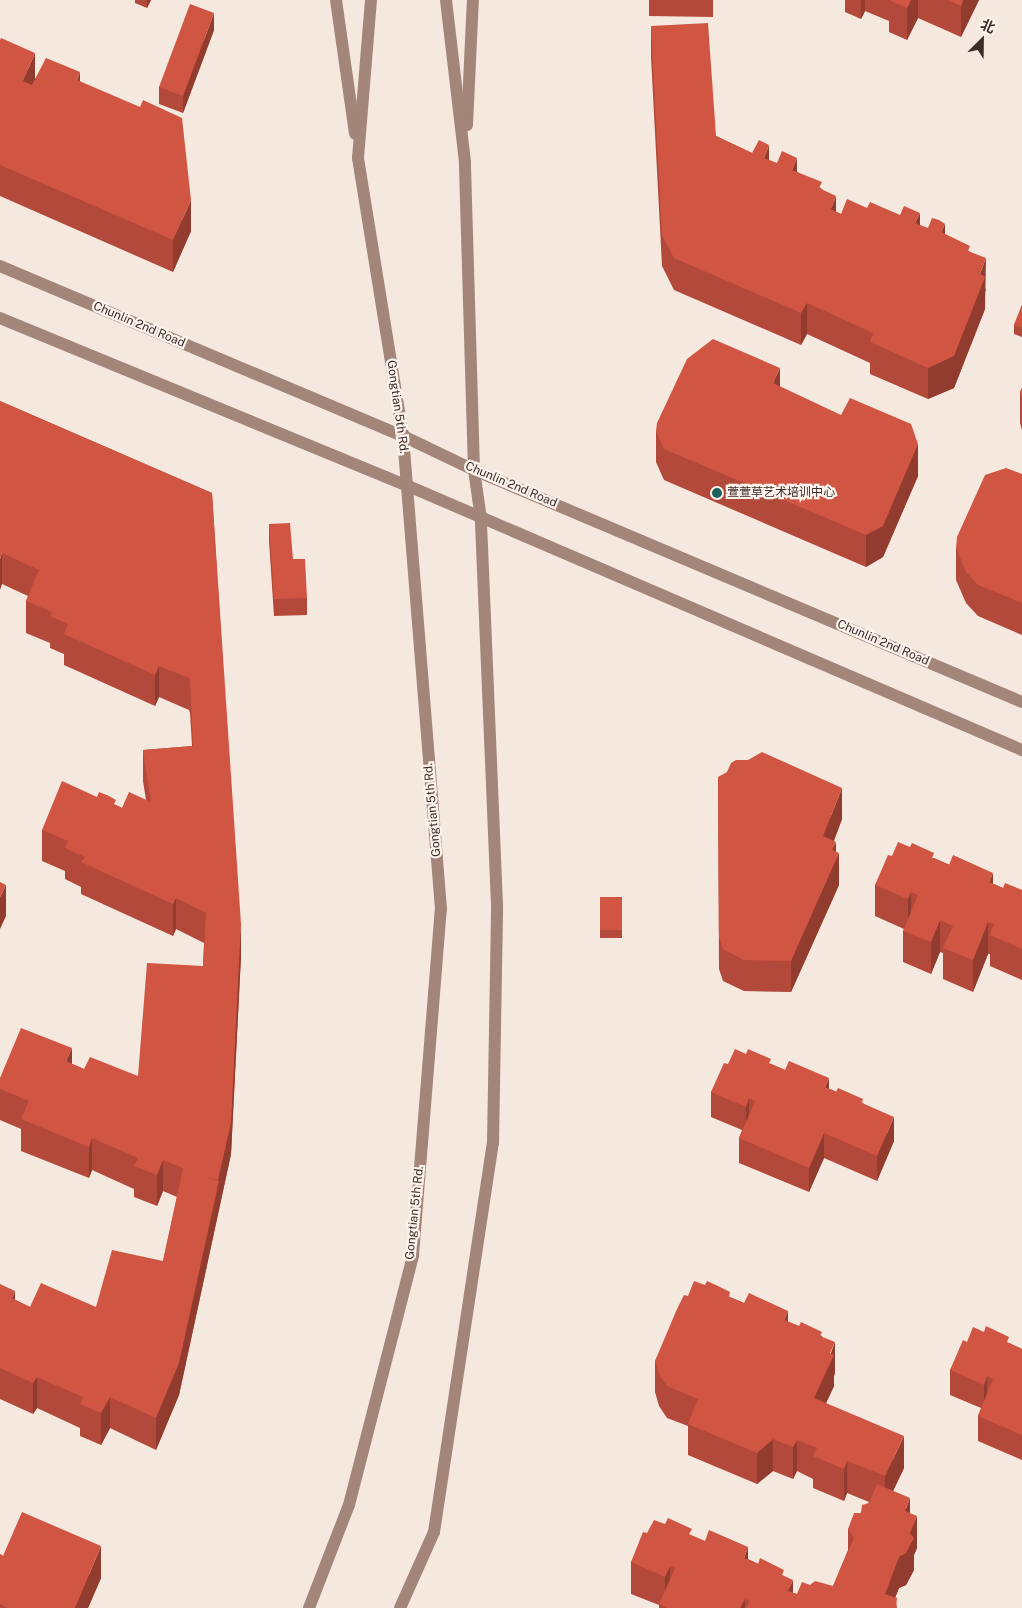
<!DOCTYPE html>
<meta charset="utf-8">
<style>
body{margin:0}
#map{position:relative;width:1022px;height:1608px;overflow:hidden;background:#f5e8df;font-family:"Public Sans","Noto Sans SC",sans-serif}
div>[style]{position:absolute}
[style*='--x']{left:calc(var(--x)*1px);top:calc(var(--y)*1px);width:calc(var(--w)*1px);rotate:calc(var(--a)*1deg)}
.secondary>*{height:12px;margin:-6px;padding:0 6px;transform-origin:6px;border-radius:6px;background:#a3857a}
.wall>*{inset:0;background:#b3493a}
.shaded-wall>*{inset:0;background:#923c2f}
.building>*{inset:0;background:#d05543}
.dots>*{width:14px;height:14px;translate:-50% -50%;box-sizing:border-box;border:2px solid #fcf3ed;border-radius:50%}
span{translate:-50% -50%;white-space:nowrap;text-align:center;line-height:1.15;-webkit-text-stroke:4.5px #fcf3ed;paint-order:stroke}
.street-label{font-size:12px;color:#3c2d2a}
.poi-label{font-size:12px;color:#3c2d2a}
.left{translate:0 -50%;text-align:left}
.north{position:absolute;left:957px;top:15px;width:50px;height:50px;-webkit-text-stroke:4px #fcf3ed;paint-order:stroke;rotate:23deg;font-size:14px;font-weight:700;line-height:20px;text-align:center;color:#3c2d2a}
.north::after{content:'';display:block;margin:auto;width:18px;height:22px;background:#3c2d2a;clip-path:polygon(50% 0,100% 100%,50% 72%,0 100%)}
</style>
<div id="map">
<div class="secondary">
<div style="--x:336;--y:0;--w:135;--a:81.9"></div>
<div style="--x:467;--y:125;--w:125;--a:-87.3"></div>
<div style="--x:0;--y:266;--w:437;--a:22.9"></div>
<div style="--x:403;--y:436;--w:79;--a:25.6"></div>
<div style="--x:474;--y:470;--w:595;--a:22.95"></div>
<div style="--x:0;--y:318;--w:439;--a:22.4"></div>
<div style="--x:406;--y:485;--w:671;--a:23.28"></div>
<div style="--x:309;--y:1608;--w:110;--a:-68.8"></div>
<div style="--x:349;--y:1505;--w:258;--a:-75.6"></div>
<div style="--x:413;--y:1255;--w:347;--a:-85.4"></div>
<div style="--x:441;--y:909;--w:475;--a:-94.6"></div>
<div style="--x:403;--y:436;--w:282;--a:-99.2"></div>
<div style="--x:358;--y:158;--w:159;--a:-85.3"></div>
<div style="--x:400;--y:1608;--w:83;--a:-65.9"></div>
<div style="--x:434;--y:1532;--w:393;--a:-81.4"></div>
<div style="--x:493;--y:1143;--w:238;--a:-89"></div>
<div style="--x:497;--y:905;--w:386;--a:-92.4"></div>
<div style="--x:481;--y:519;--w:49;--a:-98.1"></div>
<div style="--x:474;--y:470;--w:308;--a:-91.7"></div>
<div style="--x:465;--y:162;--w:163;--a:-96.7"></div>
</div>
<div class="wall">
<div style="clip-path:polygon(135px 0,151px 0,147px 8px,135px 3px)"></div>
<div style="clip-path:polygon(649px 0,713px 0,713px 17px,649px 16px)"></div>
<div style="clip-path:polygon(845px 0,979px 0,961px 37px,918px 18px,907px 40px,889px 32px,889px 21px,865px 11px,861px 19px,845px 12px)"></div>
<div style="clip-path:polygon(651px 26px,716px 136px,752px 153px,797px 172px,822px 189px,836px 212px,841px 214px,867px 208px,945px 234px,970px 252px,986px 290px,985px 292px,985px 309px,954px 388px,928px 399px,870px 374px,870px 363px,807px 334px,801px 345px,674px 290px,662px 266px,651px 57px)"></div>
<div style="clip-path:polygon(214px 30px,183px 113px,159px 104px,159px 87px)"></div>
<div style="clip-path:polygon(0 40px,35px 78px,80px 81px,191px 231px,173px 272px,0 196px)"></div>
<div style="clip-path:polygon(1022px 305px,1022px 337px,1014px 334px,1014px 325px)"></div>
<div style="clip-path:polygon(780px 387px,918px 476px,883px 557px,866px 567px,664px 480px,656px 462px,656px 431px)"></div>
<div style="clip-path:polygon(1022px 388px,1022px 430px,1020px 423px,1020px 392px)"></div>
<div style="clip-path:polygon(0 401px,212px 493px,241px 956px,231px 1154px,179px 1395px,156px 1450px,110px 1428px,101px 1445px,80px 1436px,80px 1428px,37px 1408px,33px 1414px,0 1399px,0 1284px,15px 1300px,30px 1307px,96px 1307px,163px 1261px,177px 1197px,163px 1191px,157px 1206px,134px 1197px,134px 1189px,92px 1170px,89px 1178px,21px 1151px,21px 1129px,0 1120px,0 1078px,72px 1064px,84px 1069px,138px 1076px,203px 966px,204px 943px,176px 929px,173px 936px,81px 894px,81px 887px,65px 879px,65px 871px,42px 861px,42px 830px,116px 805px,122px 808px,146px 800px,143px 781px,143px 750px,192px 746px,190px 713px,189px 710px,159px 697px,155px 706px,64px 665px,64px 654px,50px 648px,50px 643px,26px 633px,26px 601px,28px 596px,2px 584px)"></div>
<div style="clip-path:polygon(1022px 474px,1022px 635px,978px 616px,966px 603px,956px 580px,956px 548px)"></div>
<div style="clip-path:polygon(269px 524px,307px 598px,307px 615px,274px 616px,269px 541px)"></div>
<div style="clip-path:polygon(718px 777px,842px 819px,834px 841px,836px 852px,839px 885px,791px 992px,744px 991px,723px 981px,719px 969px)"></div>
<div style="clip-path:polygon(892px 856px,934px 858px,1003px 888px,1022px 890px,1022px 980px,990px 966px,990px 954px,988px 954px,973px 992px,943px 979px,943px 953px,940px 952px,931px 974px,903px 962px,903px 931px,904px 929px,875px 916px,875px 885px)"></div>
<div style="clip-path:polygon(600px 897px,622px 897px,622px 938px,600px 938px)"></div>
<div style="clip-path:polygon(728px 1064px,771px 1064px,863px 1103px,894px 1141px,877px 1181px,824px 1158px,809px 1192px,739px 1163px,739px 1138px,742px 1130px,711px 1117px,711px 1092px)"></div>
<div style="clip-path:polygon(705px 1285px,730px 1297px,822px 1336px,835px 1373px,834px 1376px,834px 1386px,826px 1403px,904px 1468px,893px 1491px,910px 1513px,917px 1548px,914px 1555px,914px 1570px,906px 1585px,899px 1588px,895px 1598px,897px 1608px,659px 1608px,659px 1605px,631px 1594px,631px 1562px,647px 1533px,692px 1536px,748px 1559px,784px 1576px,793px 1593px,797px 1594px,810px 1585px,833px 1586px,848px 1550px,848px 1529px,869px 1502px,847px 1493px,844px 1501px,813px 1488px,813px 1479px,797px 1471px,793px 1479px,773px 1471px,757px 1484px,688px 1455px,688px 1426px,667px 1418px,659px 1406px,655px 1392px,655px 1361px,688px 1296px)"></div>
<div style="clip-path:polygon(967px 1342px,1009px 1343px,1022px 1349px,1022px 1460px,978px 1441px,978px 1416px,981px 1408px,950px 1395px,950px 1370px)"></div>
<div style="clip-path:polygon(0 1554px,3px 1556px,101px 1578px,88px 1608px,0 1608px)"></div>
</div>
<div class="shaded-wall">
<div style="clip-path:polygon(147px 0,151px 0,147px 8px)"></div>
<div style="clip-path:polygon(861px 0,865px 0,865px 11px,861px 19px)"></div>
<div style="clip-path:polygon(911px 0,918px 0,918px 18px,907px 40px,907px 8px)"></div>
<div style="clip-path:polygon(963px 0,979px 0,961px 37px,961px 6px)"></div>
<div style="clip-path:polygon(214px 13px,214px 30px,183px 113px,183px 96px)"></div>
<div style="clip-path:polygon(35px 53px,35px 84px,23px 113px,23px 81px)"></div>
<div style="clip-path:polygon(80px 72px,80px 104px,77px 80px)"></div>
<div style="clip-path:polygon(769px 145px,769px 176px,764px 158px)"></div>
<div style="clip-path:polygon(797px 158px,797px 189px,792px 170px)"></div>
<div style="clip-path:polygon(836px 196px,836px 227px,831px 209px)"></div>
<div style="clip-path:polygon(191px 200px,191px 231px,173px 272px,173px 240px)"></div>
<div style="clip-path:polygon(920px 213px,920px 244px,915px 223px)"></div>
<div style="clip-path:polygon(945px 224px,945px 256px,941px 232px)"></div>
<div style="clip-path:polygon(986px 258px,985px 309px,954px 388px,928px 399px,928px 368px,980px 274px)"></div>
<div style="clip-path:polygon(807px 303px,807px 334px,801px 345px,801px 313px)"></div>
<div style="clip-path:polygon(780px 368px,780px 400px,773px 383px)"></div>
<div style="clip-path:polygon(918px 444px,918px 476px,883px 557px,866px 567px,866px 535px)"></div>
<div style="clip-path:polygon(2px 553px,2px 584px,0 590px,0 559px)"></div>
<div style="clip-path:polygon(159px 666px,159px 697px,155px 706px,155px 675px)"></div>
<div style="clip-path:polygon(842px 788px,842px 819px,823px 868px,823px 836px)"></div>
<div style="clip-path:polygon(836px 842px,836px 859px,839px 853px,839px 885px,791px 992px,791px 961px)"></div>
<div style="clip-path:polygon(993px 873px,993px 904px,989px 882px)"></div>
<div style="clip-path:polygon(6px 885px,6px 916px,0 929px,0 897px)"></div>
<div style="clip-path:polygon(911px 892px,911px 923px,908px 931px,908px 899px)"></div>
<div style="clip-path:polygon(176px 898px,176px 929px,173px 936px,173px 904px)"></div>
<div style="clip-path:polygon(940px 920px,940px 952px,931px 974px,931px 942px)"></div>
<div style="clip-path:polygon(988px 922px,988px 954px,973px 992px,973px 960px)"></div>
<div style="clip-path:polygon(241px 924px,241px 956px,231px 1154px,179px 1395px,156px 1450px,156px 1418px,218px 1182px)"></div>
<div style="clip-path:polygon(72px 1048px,72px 1080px,66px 1061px)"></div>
<div style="clip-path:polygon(829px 1078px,829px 1102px,825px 1087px)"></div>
<div style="clip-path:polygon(749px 1098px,749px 1123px,746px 1132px,746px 1107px)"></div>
<div style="clip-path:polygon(894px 1117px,894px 1141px,877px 1181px,877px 1156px)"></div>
<div style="clip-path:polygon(824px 1133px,824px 1158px,809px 1192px,809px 1168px)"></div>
<div style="clip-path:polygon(92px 1138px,92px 1170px,89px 1178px,89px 1147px)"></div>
<div style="clip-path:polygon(163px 1160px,163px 1191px,157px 1206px,157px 1175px)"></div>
<div style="clip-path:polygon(15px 1291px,15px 1323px,12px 1298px)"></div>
<div style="clip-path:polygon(788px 1311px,788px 1343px,784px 1320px)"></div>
<div style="clip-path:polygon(835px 1342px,835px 1373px,834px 1376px,834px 1386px,814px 1429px,814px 1398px)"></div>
<div style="clip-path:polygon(987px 1376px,987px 1401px,984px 1410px,984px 1385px)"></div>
<div style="clip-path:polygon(37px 1377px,37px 1408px,33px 1414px,33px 1383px)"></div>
<div style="clip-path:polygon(110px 1397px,110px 1428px,101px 1445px,101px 1413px)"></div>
<div style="clip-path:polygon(904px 1436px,904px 1468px,885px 1508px,885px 1476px)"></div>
<div style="clip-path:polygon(773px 1439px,773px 1471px,757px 1484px,757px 1453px)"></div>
<div style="clip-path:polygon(797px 1440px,797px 1471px,793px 1479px,793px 1447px)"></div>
<div style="clip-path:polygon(847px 1461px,847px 1493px,844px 1501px,844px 1469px)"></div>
<div style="clip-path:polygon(910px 1498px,910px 1530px,905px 1511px)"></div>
<div style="clip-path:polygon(917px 1516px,917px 1548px,914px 1555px,914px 1570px,906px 1585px,899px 1588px,891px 1608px,885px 1594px,899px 1557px)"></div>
<div style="clip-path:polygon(101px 1546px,101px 1578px,88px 1608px,75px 1608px)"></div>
<div style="clip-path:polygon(748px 1547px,748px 1579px,744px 1558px)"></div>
<div style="clip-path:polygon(670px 1566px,670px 1598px,665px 1608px,665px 1577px)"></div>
<div style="clip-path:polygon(793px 1580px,793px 1608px,788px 1591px)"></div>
<div style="clip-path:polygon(745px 1599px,745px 1608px,740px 1608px)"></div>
</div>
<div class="building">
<div style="clip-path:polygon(889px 0,911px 0,907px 8px)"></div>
<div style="clip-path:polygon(948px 0,963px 0,961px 6px)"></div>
<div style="clip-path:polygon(190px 4px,214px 13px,183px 96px,159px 87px)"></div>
<div style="clip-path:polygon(708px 23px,716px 136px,752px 153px,759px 140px,769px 145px,764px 158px,777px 163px,782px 151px,797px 158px,792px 170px,822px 182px,819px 188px,836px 196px,831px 209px,841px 214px,847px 199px,867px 208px,870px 202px,900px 215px,904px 206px,920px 213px,915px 223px,928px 228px,932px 218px,939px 220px,945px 224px,941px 232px,970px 246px,968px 251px,986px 258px,980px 274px,985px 277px,954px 356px,928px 368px,870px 342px,873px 333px,807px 303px,801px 313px,674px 258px,662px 235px,651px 26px)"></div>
<div style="clip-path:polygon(1px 38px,35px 53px,23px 81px,32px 85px,46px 58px,80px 72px,77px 80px,140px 107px,143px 100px,182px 118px,191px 200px,173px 240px,0 165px,0 40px)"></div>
<div style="clip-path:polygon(1022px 305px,1022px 328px,1014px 325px)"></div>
<div style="clip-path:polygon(713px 339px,780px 368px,773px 383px,841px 415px,850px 398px,911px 424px,918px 444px,883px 526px,866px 535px,664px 449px,656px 431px,657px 423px,687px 359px)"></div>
<div style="clip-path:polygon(1022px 388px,1022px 399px,1020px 392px)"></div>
<div style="clip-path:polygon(0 401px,212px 493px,241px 924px,231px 1123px,218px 1180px,205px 1177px,219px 1181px,179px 1363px,156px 1418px,110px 1397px,101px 1413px,80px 1404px,83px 1397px,37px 1377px,33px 1383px,0 1368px,0 1284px,15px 1291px,12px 1298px,30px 1307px,41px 1283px,96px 1307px,112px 1250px,163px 1261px,183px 1168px,163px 1160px,157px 1175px,134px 1166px,138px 1158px,92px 1138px,89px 1147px,21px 1119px,29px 1101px,0 1089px,0 1078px,21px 1028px,72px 1048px,66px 1061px,84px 1069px,90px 1057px,138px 1076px,147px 963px,203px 966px,206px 913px,176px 898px,173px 904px,81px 862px,85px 857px,65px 848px,68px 841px,42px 830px,62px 781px,97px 797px,99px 792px,109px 796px,116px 800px,114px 804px,122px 808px,129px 792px,151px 802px,143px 750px,193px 746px,190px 681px,189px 678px,159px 666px,155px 675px,64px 634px,68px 624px,50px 616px,52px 612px,26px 601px,39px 570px,2px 553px,0 559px)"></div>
<div style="clip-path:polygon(1006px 468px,1022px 474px,1022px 603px,978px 585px,966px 572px,956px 548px,957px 537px,985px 475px)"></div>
<div style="clip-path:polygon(290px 523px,293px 559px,305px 559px,307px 598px,274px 599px,269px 524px)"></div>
<div style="clip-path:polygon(762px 752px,842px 788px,823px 836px,836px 842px,832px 850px,839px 853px,791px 961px,744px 960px,723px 949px,719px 937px,718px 777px,727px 772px,731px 763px,736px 760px,748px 760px)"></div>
<div style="clip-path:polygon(898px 842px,910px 847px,912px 843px,934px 853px,932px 858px,949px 865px,953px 855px,993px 873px,989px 882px,1003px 888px,1005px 883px,1022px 890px,1022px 949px,990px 935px,994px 924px,988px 922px,973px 960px,943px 948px,953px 926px,940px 920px,931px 942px,903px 931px,918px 895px,911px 892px,908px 899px,875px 885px,888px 855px,892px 856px)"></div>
<div style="clip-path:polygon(0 882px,6px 885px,0 897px)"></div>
<div style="clip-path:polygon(600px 897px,622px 897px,622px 930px,600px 930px)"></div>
<div style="clip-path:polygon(735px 1049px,746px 1054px,748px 1049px,771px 1059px,769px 1063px,785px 1070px,789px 1061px,829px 1078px,825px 1087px,836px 1092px,838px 1088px,863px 1099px,862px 1103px,894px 1117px,877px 1156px,824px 1133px,809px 1168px,739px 1138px,755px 1101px,749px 1098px,746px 1107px,711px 1092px,724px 1063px,728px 1064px)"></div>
<div style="clip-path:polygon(694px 1281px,705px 1285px,707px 1281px,718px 1286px,730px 1292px,729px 1297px,744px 1303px,749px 1293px,788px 1311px,784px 1320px,799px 1326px,801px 1322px,822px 1332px,820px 1336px,835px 1342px,830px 1353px,834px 1355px,814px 1398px,904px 1436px,885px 1476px,847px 1461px,844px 1469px,813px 1456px,817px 1448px,797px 1440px,793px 1447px,773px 1439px,757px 1453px,688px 1424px,698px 1399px,667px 1386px,659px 1374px,655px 1361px,677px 1309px,684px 1295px,688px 1296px)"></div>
<div style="clip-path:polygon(986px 1326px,1009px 1337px,1007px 1342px,1022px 1349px,1022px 1435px,978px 1416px,993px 1379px,987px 1376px,984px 1385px,950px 1370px,963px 1340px,967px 1342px,973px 1327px,984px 1332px)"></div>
<div style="clip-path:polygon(877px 1484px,910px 1498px,905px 1511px,917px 1516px,910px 1533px,914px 1538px,906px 1553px,899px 1557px,885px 1594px,897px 1598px,896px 1608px,746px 1608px,750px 1601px,745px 1599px,740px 1608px,667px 1608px,659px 1604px,675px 1568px,670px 1566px,665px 1577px,631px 1562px,643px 1532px,647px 1533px,654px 1520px,665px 1524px,668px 1518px,692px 1529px,689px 1534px,705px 1541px,709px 1530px,748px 1547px,744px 1558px,758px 1564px,760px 1558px,784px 1570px,782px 1575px,793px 1580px,788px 1591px,797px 1594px,802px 1582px,810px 1585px,815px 1581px,833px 1586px,854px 1538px,848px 1529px,854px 1513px,861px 1513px,862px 1505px,869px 1503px)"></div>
<div style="clip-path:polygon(22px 1512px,101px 1546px,75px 1608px,8px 1608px,0 1604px,0 1554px,3px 1556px)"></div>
</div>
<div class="dots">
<div style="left:717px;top:493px;background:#1b615e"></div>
</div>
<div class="street-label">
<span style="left:139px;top:325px;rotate:23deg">Chunlin 2nd Road</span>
<span style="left:397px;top:407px;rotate:82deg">Gongtian 5th Rd.</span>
<span style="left:511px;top:485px;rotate:23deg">Chunlin 2nd Road</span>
<span style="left:883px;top:643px;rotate:23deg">Chunlin 2nd Road</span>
<span style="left:433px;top:810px;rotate:-95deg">Gongtian 5th Rd.</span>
<span style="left:415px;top:1213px;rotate:-84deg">Gongtian 5th Rd.</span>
</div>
<div class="poi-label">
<span class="left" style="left:727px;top:493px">萱萱草艺术培训中心</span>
</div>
<div class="north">北</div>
</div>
